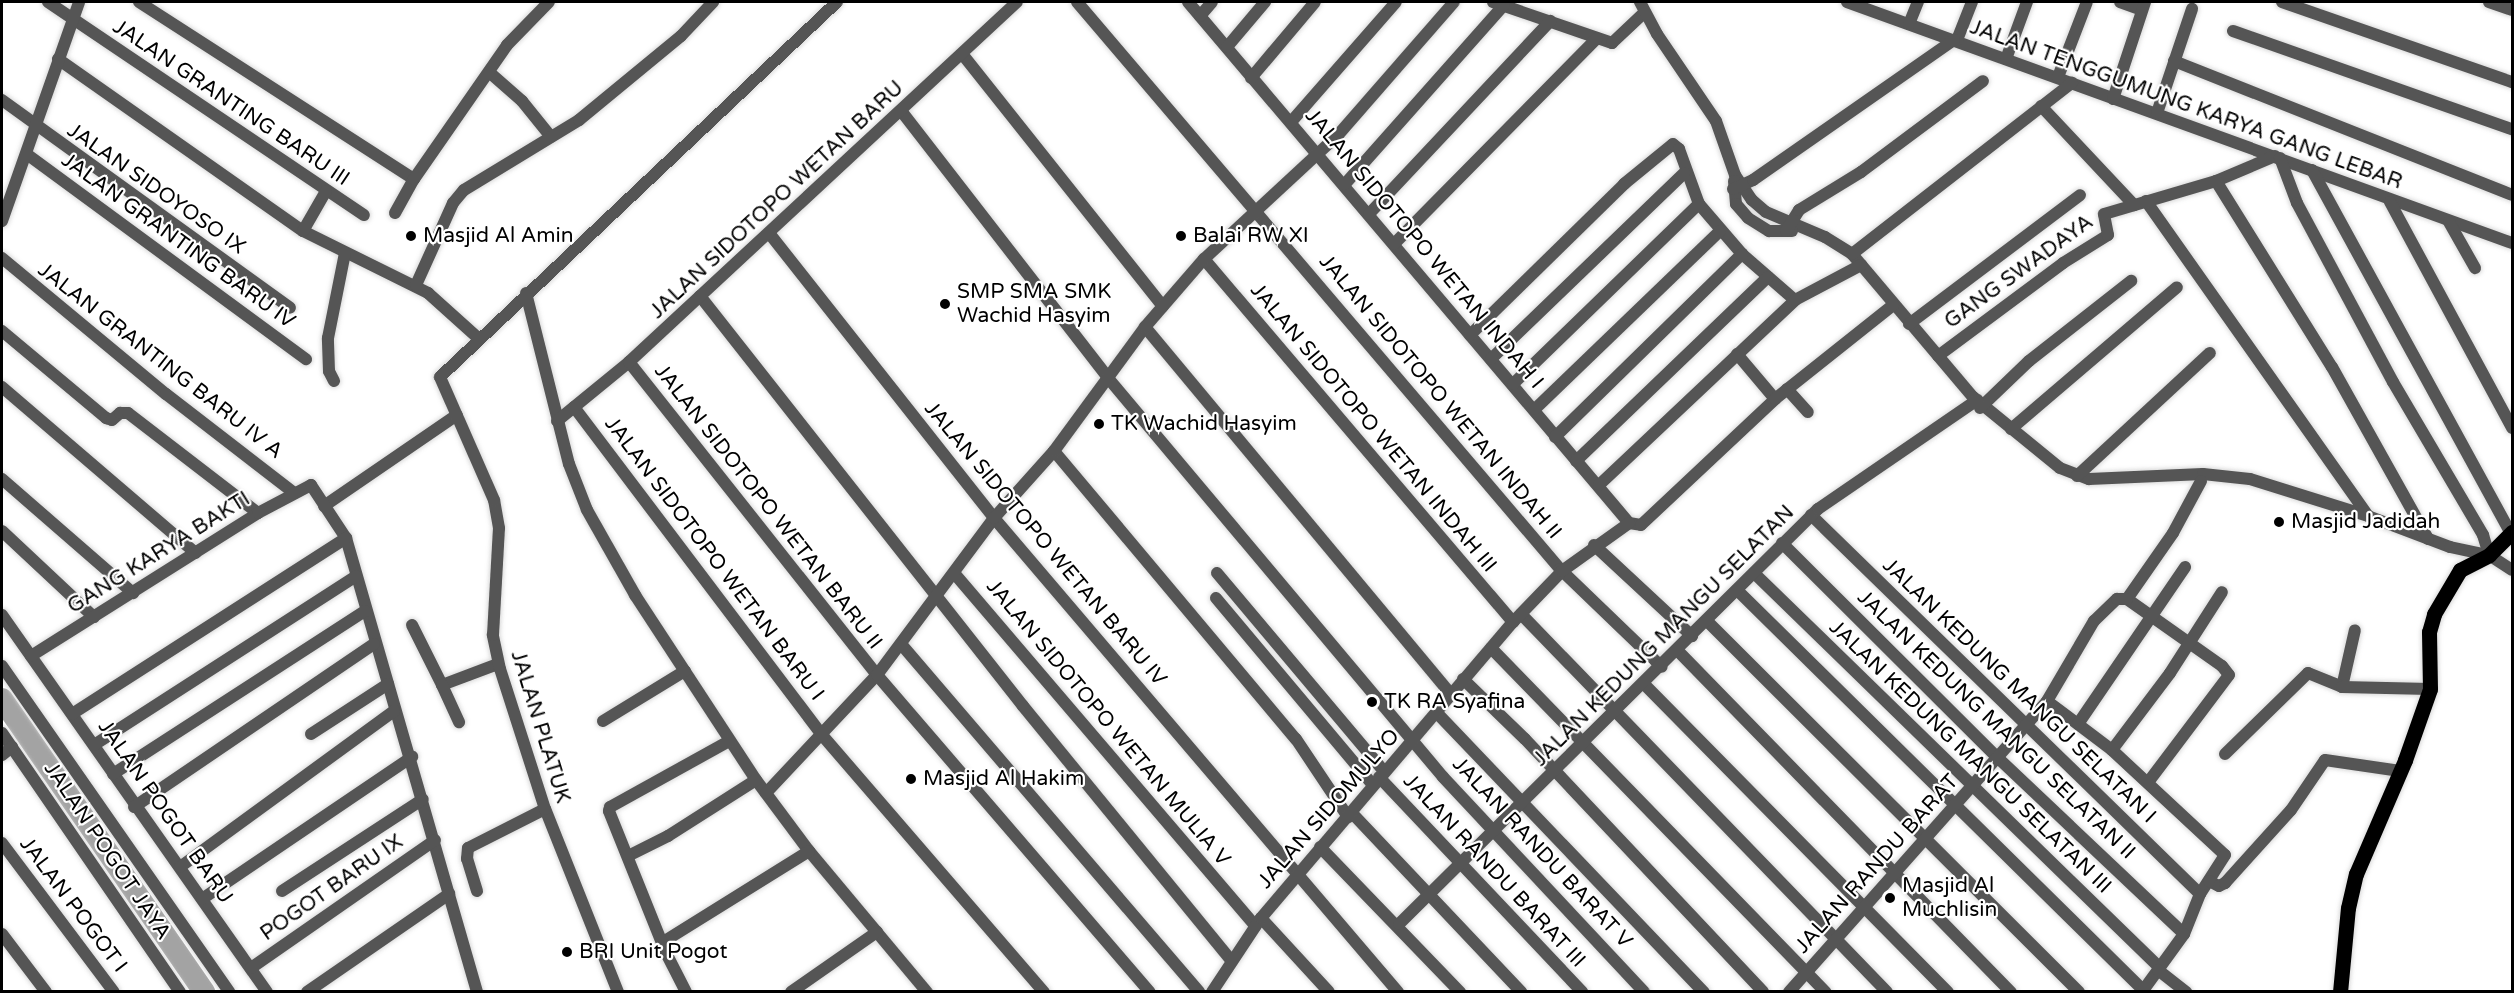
<!DOCTYPE html>
<style>
body{margin:0}
#map{position:relative;width:2514px;height:993px;overflow:hidden;background:#fff;font-family:"Varela Round",sans-serif}
div>[style]{position:absolute}
[style*='--x']{left:calc(var(--x)*1px);top:calc(var(--y)*1px);width:calc(var(--w)*1px);rotate:calc(var(--a)*1deg)}
.river>*{height:22px;margin:-11px;padding:0 11px;transform-origin:11px;border-radius:11px;background:#a3a3a3}
.roads{filter:drop-shadow(0 0 2px #dbdbdb) drop-shadow(0 0 2px #dbdbdb)}
.minor>*{height:12px;margin:-6px;padding:0 6px;transform-origin:6px;border-radius:6px;background:#555}
.major>*{height:15px;margin:-7.5px;padding:0 7.5px;transform-origin:7.5px;border-radius:7.5px;background:#000}
.dots>*{width:16px;height:16px;translate:-50% -50%;box-sizing:border-box;border:3px solid #fff;border-radius:50%}
span{translate:-50% -50%;white-space:nowrap;text-align:center;line-height:1.15;-webkit-text-stroke:4.5px #fff;paint-order:stroke}
.street-label{font-size:21px;color:#000}
.poi-label{font-size:21px;color:#000}
.left{translate:0 -50%;text-align:left}
.frame{position:absolute;inset:0;border:3px solid #000;pointer-events:none}
</style>
<div id="map">
<div class="river">
<div style="--x:2;--y:699;--w:356;--a:55.4"></div>
</div>
<div class="roads">
<div class="minor">
<div style="--x:48;--y:2;--w:381;--a:34"></div>
<div style="--x:139;--y:2;--w:327;--a:32.8"></div>
<div style="--x:1077;--y:2;--w:745;--a:49.57"></div>
<div style="--x:1560;--y:569;--w:141;--a:43.9"></div>
<div style="--x:1188;--y:2;--w:683;--a:49.75"></div>
<div style="--x:1493;--y:2;--w:126;--a:19"></div>
<div style="--x:1612;--y:43;--w:45;--a:-43.2"></div>
<div style="--x:1640;--y:2;--w:36;--a:62"></div>
<div style="--x:1657;--y:34;--w:105;--a:55.9"></div>
<div style="--x:1716;--y:121;--w:57;--a:70.6"></div>
<div style="--x:1735;--y:175;--w:30;--a:56"></div>
<div style="--x:1752;--y:200;--w:18;--a:41"></div>
<div style="--x:1766;--y:212;--w:64;--a:23"></div>
<div style="--x:1825;--y:237;--w:32;--a:32"></div>
<div style="--x:1852;--y:254;--w:187;--a:49.8"></div>
<div style="--x:1973;--y:397;--w:112;--a:39.2"></div>
<div style="--x:2060;--y:468;--w:31;--a:21"></div>
<div style="--x:2089;--y:479;--w:114;--a:-2.5"></div>
<div style="--x:2203;--y:474;--w:47;--a:6.1"></div>
<div style="--x:2250;--y:479;--w:124;--a:17.4"></div>
<div style="--x:2368;--y:516;--w:88;--a:20.7"></div>
<div style="--x:2450;--y:547;--w:40;--a:12"></div>
<div style="--x:2489;--y:555;--w:27;--a:33"></div>
<div style="--x:1847;--y:2;--w:707;--a:19.92"></div>
<div style="--x:2120;--y:2;--w:23;--a:20"></div>
<div style="--x:2282;--y:2;--w:244;--a:19.2"></div>
<div style="--x:2489;--y:2;--w:24;--a:19"></div>
<div style="--x:1200;--y:16;--w:18;--a:-49"></div>
<div style="--x:1909;--y:24;--w:24;--a:-68"></div>
<div style="--x:2233;--y:31;--w:296;--a:19.4"></div>
<div style="--x:1957;--y:40;--w:41;--a:-68.5"></div>
<div style="--x:1227;--y:47;--w:59;--a:-49.8"></div>
<div style="--x:963;--y:55;--w:321;--a:51.5"></div>
<div style="--x:58;--y:59;--w:299;--a:35.1"></div>
<div style="--x:303;--y:231;--w:140;--a:26.4"></div>
<div style="--x:428;--y:293;--w:67;--a:42"></div>
<div style="--x:2006;--y:59;--w:61;--a:-69.8"></div>
<div style="--x:2174;--y:61;--w:364;--a:21.6"></div>
<div style="--x:489;--y:72;--w:44;--a:41.3"></div>
<div style="--x:522;--y:101;--w:46;--a:51.1"></div>
<div style="--x:2058;--y:77;--w:80;--a:-68.9"></div>
<div style="--x:1251;--y:78;--w:99;--a:-49.9"></div>
<div style="--x:2113;--y:99;--w:102;--a:-71.7"></div>
<div style="--x:2;--y:100;--w:355;--a:35.8"></div>
<div style="--x:2041;--y:106;--w:136;--a:46.8"></div>
<div style="--x:902;--y:112;--w:336;--a:52.2"></div>
<div style="--x:1108;--y:378;--w:521;--a:49.98"></div>
<div style="--x:1443;--y:777;--w:294;--a:46.9"></div>
<div style="--x:2157;--y:113;--w:110;--a:-71.4"></div>
<div style="--x:1291;--y:122;--w:159;--a:-48.8"></div>
<div style="--x:28;--y:155;--w:345;--a:36.3"></div>
<div style="--x:2275;--y:156;--w:64;--a:157"></div>
<div style="--x:2216;--y:181;--w:219;--a:58.1"></div>
<div style="--x:2332;--y:367;--w:197;--a:60.8"></div>
<div style="--x:2280;--y:158;--w:48;--a:69.3"></div>
<div style="--x:2297;--y:203;--w:203;--a:61.8"></div>
<div style="--x:2393;--y:382;--w:178;--a:59.5"></div>
<div style="--x:2483;--y:535;--w:21;--a:73"></div>
<div style="--x:2312;--y:170;--w:415;--a:61.3"></div>
<div style="--x:1734;--y:181;--w:23;--a:85"></div>
<div style="--x:1736;--y:204;--w:18;--a:49"></div>
<div style="--x:1748;--y:218;--w:25;--a:32"></div>
<div style="--x:1769;--y:231;--w:23;--a:0"></div>
<div style="--x:1345;--y:184;--w:239;--a:-48.4"></div>
<div style="--x:1733;--y:189;--w:22;--a:-24"></div>
<div style="--x:1753;--y:180;--w:245;--a:-34.9"></div>
<div style="--x:2146;--y:201;--w:385;--a:54.8"></div>
<div style="--x:2390;--y:202;--w:257;--a:61.6"></div>
<div style="--x:395;--y:213;--w:39;--a:-61"></div>
<div style="--x:414;--y:179;--w:163;--a:-55.2"></div>
<div style="--x:507;--y:45;--w:60;--a:-45.7"></div>
<div style="--x:1369;--y:214;--w:265;--a:-46.8"></div>
<div style="--x:2;--y:221;--w:232;--a:-70.6"></div>
<div style="--x:2449;--y:222;--w:53;--a:60.5"></div>
<div style="--x:303;--y:231;--w:46;--a:-60.1"></div>
<div style="--x:1786;--y:231;--w:25;--a:-58"></div>
<div style="--x:1799;--y:210;--w:73;--a:-31.5"></div>
<div style="--x:1861;--y:172;--w:152;--a:-36.7"></div>
<div style="--x:769;--y:233;--w:363;--a:51.7"></div>
<div style="--x:994;--y:518;--w:623;--a:49.56"></div>
<div style="--x:1394;--y:244;--w:289;--a:-45.4"></div>
<div style="--x:1852;--y:254;--w:279;--a:-37.9"></div>
<div style="--x:2;--y:258;--w:213;--a:39.7"></div>
<div style="--x:166;--y:394;--w:162;--a:37.7"></div>
<div style="--x:1204;--y:259;--w:477;--a:49.6"></div>
<div style="--x:416;--y:285;--w:90;--a:-65.7"></div>
<div style="--x:453;--y:203;--w:17;--a:-50"></div>
<div style="--x:464;--y:190;--w:135;--a:-31.3"></div>
<div style="--x:579;--y:120;--w:132;--a:-39.5"></div>
<div style="--x:681;--y:36;--w:47;--a:-46.7"></div>
<div style="--x:526;--y:293;--w:176;--a:75.9"></div>
<div style="--x:569;--y:464;--w:49;--a:68.6"></div>
<div style="--x:587;--y:510;--w:98;--a:60.5"></div>
<div style="--x:635;--y:595;--w:221;--a:56.8"></div>
<div style="--x:756;--y:780;--w:89;--a:53.3"></div>
<div style="--x:809;--y:851;--w:184;--a:50.1"></div>
<div style="--x:700;--y:296;--w:522;--a:51.77"></div>
<div style="--x:1023;--y:706;--w:327;--a:50.7"></div>
<div style="--x:1909;--y:324;--w:214;--a:-37"></div>
<div style="--x:1145;--y:327;--w:476;--a:50.2"></div>
<div style="--x:2;--y:331;--w:136;--a:39.9"></div>
<div style="--x:106;--y:418;--w:6;--a:18"></div>
<div style="--x:112;--y:420;--w:11;--a:-41"></div>
<div style="--x:120;--y:413;--w:8;--a:0"></div>
<div style="--x:128;--y:413;--w:164;--a:37.6"></div>
<div style="--x:1470;--y:335;--w:216;--a:-44.4"></div>
<div style="--x:1624;--y:184;--w:63;--a:-39.2"></div>
<div style="--x:1673;--y:144;--w:8;--a:40"></div>
<div style="--x:1679;--y:149;--w:59;--a:70"></div>
<div style="--x:1699;--y:204;--w:66;--a:49.3"></div>
<div style="--x:1742;--y:254;--w:70;--a:41"></div>
<div style="--x:1737;--y:354;--w:59;--a:49.8"></div>
<div style="--x:1938;--y:356;--w:156;--a:-36.6"></div>
<div style="--x:2063;--y:263;--w:53;--a:-31.9"></div>
<div style="--x:2108;--y:235;--w:21;--a:-101"></div>
<div style="--x:2104;--y:214;--w:117;--a:-16.4"></div>
<div style="--x:1491;--y:359;--w:268;--a:-43.9"></div>
<div style="--x:629;--y:362;--w:399;--a:51.6"></div>
<div style="--x:877;--y:675;--w:418;--a:49.3"></div>
<div style="--x:334;--y:381;--w:11;--a:-117"></div>
<div style="--x:329;--y:371;--w:33;--a:-92"></div>
<div style="--x:328;--y:338;--w:87;--a:-78.7"></div>
<div style="--x:1513;--y:384;--w:259;--a:-44.1"></div>
<div style="--x:2;--y:387;--w:255;--a:40.6"></div>
<div style="--x:1787;--y:389;--w:31;--a:48"></div>
<div style="--x:574;--y:407;--w:411;--a:52.9"></div>
<div style="--x:822;--y:735;--w:340;--a:49.2"></div>
<div style="--x:1980;--y:408;--w:68;--a:-43.8"></div>
<div style="--x:2029;--y:361;--w:130;--a:-38.1"></div>
<div style="--x:1535;--y:409;--w:257;--a:-43.9"></div>
<div style="--x:557;--y:421;--w:93;--a:-39.3"></div>
<div style="--x:629;--y:362;--w:529;--a:-42.86"></div>
<div style="--x:2011;--y:429;--w:218;--a:-40.5"></div>
<div style="--x:1555;--y:437;--w:262;--a:-44.4"></div>
<div style="--x:1054;--y:451;--w:376;--a:50"></div>
<div style="--x:1296;--y:739;--w:94;--a:56.3"></div>
<div style="--x:1576;--y:461;--w:266;--a:-43.8"></div>
<div style="--x:2077;--y:476;--w:181;--a:-42.8"></div>
<div style="--x:2;--y:479;--w:174;--a:41"></div>
<div style="--x:1599;--y:485;--w:270;--a:-43.3"></div>
<div style="--x:1795;--y:300;--w:75;--a:-27.9"></div>
<div style="--x:324;--y:506;--w:161;--a:-34.4"></div>
<div style="--x:1811;--y:515;--w:543;--a:44.25"></div>
<div style="--x:1629;--y:523;--w:12;--a:9"></div>
<div style="--x:1641;--y:525;--w:184;--a:-43.2"></div>
<div style="--x:1775;--y:399;--w:151;--a:-38.5"></div>
<div style="--x:2;--y:531;--w:126;--a:43.1"></div>
<div style="--x:1782;--y:543;--w:305;--a:44.9"></div>
<div style="--x:1998;--y:758;--w:256;--a:43.4"></div>
<div style="--x:1594;--y:545;--w:134;--a:42.9"></div>
<div style="--x:954;--y:573;--w:464;--a:49.5"></div>
<div style="--x:1217;--y:573;--w:259;--a:49.9"></div>
<div style="--x:1754;--y:573;--w:566;--a:44.21"></div>
<div style="--x:1737;--y:590;--w:570;--a:44.57"></div>
<div style="--x:1216;--y:598;--w:243;--a:50"></div>
<div style="--x:2127;--y:599;--w:116;--a:35.2"></div>
<div style="--x:2222;--y:666;--w:11;--a:52"></div>
<div style="--x:2229;--y:675;--w:133;--a:127"></div>
<div style="--x:2127;--y:599;--w:80;--a:-55.1"></div>
<div style="--x:2173;--y:533;--w:59;--a:-61.7"></div>
<div style="--x:1521;--y:614;--w:526;--a:45.92"></div>
<div style="--x:2;--y:615;--w:461;--a:54.9"></div>
<div style="--x:1708;--y:622;--w:524;--a:44.92"></div>
<div style="--x:412;--y:625;--w:67;--a:63.4"></div>
<div style="--x:442;--y:685;--w:60;--a:-20.6"></div>
<div style="--x:901;--y:644;--w:458;--a:49.4"></div>
<div style="--x:1491;--y:648;--w:480;--a:45.8"></div>
<div style="--x:1678;--y:651;--w:477;--a:45.7"></div>
<div style="--x:31;--y:656;--w:268;--a:-32.2"></div>
<div style="--x:258;--y:513;--w:60;--a:-27.8"></div>
<div style="--x:311;--y:485;--w:64;--a:56.6"></div>
<div style="--x:346;--y:538;--w:473;--a:73.9"></div>
<div style="--x:2;--y:666;--w:397;--a:55.1"></div>
<div style="--x:1463;--y:679;--w:86;--a:44.1"></div>
<div style="--x:1525;--y:739;--w:347;--a:46.7"></div>
<div style="--x:1644;--y:684;--w:433;--a:45.4"></div>
<div style="--x:442;--y:685;--w:41;--a:65.3"></div>
<div style="--x:2342;--y:687;--w:58;--a:-77.2"></div>
<div style="--x:2047;--y:701;--w:81;--a:37"></div>
<div style="--x:2112;--y:750;--w:154;--a:42.9"></div>
<div style="--x:2225;--y:855;--w:46;--a:122.7"></div>
<div style="--x:2200;--y:894;--w:43;--a:111.8"></div>
<div style="--x:2184;--y:934;--w:72;--a:125.9"></div>
<div style="--x:1436;--y:712;--w:388;--a:46.3"></div>
<div style="--x:72;--y:714;--w:326;--a:-32.7"></div>
<div style="--x:603;--y:721;--w:96;--a:-31.4"></div>
<div style="--x:2078;--y:724;--w:190;--a:-55.7"></div>
<div style="--x:2;--y:733;--w:314;--a:55.5"></div>
<div style="--x:311;--y:734;--w:92;--a:-33"></div>
<div style="--x:94;--y:745;--w:312;--a:-32.8"></div>
<div style="--x:2112;--y:750;--w:96;--a:-53"></div>
<div style="--x:2170;--y:673;--w:96;--a:-57.3"></div>
<div style="--x:2225;--y:754;--w:116;--a:-44.3"></div>
<div style="--x:2308;--y:673;--w:37;--a:22"></div>
<div style="--x:2342;--y:687;--w:88;--a:1.3"></div>
<div style="--x:2;--y:755;--w:13;--a:-39"></div>
<div style="--x:113;--y:774;--w:300;--a:-32.9"></div>
<div style="--x:1379;--y:777;--w:296;--a:46.6"></div>
<div style="--x:766;--y:793;--w:162;--a:-46.8"></div>
<div style="--x:877;--y:675;--w:196;--a:-53.3"></div>
<div style="--x:994;--y:518;--w:90;--a:-48.2"></div>
<div style="--x:1054;--y:451;--w:154;--a:-53.7"></div>
<div style="--x:1145;--y:327;--w:90;--a:-49.1"></div>
<div style="--x:1204;--y:259;--w:183;--a:-42.8"></div>
<div style="--x:1338;--y:135;--w:176;--a:-48.9"></div>
<div style="--x:134;--y:807;--w:290;--a:-34.2"></div>
<div style="--x:1351;--y:812;--w:248;--a:46.6"></div>
<div style="--x:2;--y:843;--w:186;--a:53.1"></div>
<div style="--x:1320;--y:847;--w:202;--a:46"></div>
<div style="--x:628;--y:856;--w:45;--a:-26.6"></div>
<div style="--x:668;--y:836;--w:104;--a:-32.5"></div>
<div style="--x:180;--y:867;--w:265;--a:-36.1"></div>
<div style="--x:2209;--y:881;--w:11;--a:27"></div>
<div style="--x:2219;--y:886;--w:7;--a:-27"></div>
<div style="--x:2225;--y:883;--w:98;--a:-47.9"></div>
<div style="--x:2291;--y:810;--w:60;--a:-55.8"></div>
<div style="--x:2325;--y:760;--w:76;--a:8.3"></div>
<div style="--x:282;--y:891;--w:168;--a:-33.1"></div>
<div style="--x:477;--y:891;--w:34;--a:-107"></div>
<div style="--x:467;--y:859;--w:11;--a:-85"></div>
<div style="--x:468;--y:848;--w:86;--a:-26.9"></div>
<div style="--x:202;--y:899;--w:254;--a:-34.1"></div>
<div style="--x:1261;--y:918;--w:100;--a:47.4"></div>
<div style="--x:1399;--y:924;--w:590;--a:-44.73"></div>
<div style="--x:1818;--y:509;--w:193;--a:-34.4"></div>
<div style="--x:2;--y:934;--w:73;--a:52.8"></div>
<div style="--x:663;--y:942;--w:172;--a:-31.9"></div>
<div style="--x:251;--y:968;--w:224;--a:-34.8"></div>
<div style="--x:2158;--y:970;--w:36;--a:38"></div>
<div style="--x:307;--y:992;--w:173;--a:-34.6"></div>
<div style="--x:618;--y:992;--w:197;--a:-111.7"></div>
<div style="--x:545;--y:809;--w:147;--a:-107.8"></div>
<div style="--x:500;--y:669;--w:35;--a:-102"></div>
<div style="--x:493;--y:635;--w:107;--a:-86.8"></div>
<div style="--x:499;--y:528;--w:28;--a:-100"></div>
<div style="--x:494;--y:500;--w:134;--a:-113.7"></div>
<div style="--x:440;--y:377;--w:546;--a:-43.37"></div>
<div style="--x:686;--y:992;--w:44;--a:-117.1"></div>
<div style="--x:666;--y:953;--w:153;--a:-111.9"></div>
<div style="--x:609;--y:811;--w:4;--a:-76"></div>
<div style="--x:610;--y:807;--w:136;--a:-29"></div>
<div style="--x:791;--y:992;--w:105;--a:-34.9"></div>
<div style="--x:1212;--y:992;--w:89;--a:-56.5"></div>
<div style="--x:1261;--y:918;--w:389;--a:-49.6"></div>
<div style="--x:1513;--y:622;--w:71;--a:-46.1"></div>
<div style="--x:1562;--y:571;--w:82;--a:-35.6"></div>
<div style="--x:1789;--y:992;--w:389;--a:-48.4"></div>
<div style="--x:2047;--y:701;--w:93;--a:-59.6"></div>
<div style="--x:2094;--y:621;--w:32;--a:-44"></div>
<div style="--x:2117;--y:599;--w:10;--a:0"></div>
</div>
<div class="major">
<div style="--x:2340;--y:992;--w:84;--a:-84.6"></div>
<div style="--x:2348;--y:908;--w:35;--a:-77"></div>
<div style="--x:2356;--y:874;--w:124;--a:-66.7"></div>
<div style="--x:2405;--y:760;--w:75;--a:-70.6"></div>
<div style="--x:2430;--y:689;--w:57;--a:-91"></div>
<div style="--x:2429;--y:632;--w:19;--a:-74"></div>
<div style="--x:2434;--y:614;--w:51;--a:-59.4"></div>
<div style="--x:2460;--y:570;--w:33;--a:-27"></div>
<div style="--x:2489;--y:555;--w:33;--a:-45"></div>
</div>
</div>
<div class="dots">
<div style="left:411px;top:236px;background:#000"></div>
<div style="left:1181px;top:236px;background:#000"></div>
<div style="left:945px;top:304px;background:#000"></div>
<div style="left:1099px;top:424px;background:#000"></div>
<div style="left:2279px;top:522px;background:#000"></div>
<div style="left:1372px;top:702px;background:#000"></div>
<div style="left:911px;top:779px;background:#000"></div>
<div style="left:1890px;top:898px;background:#000"></div>
<div style="left:567px;top:952px;background:#000"></div>
</div>
<div class="street-label">
<span style="left:231px;top:103px;rotate:34deg">JALAN GRANTING BARU III</span>
<span style="left:2186px;top:105px;rotate:20deg">JALAN TENGGUMUNG KARYA GANG LEBAR</span>
<span style="left:156px;top:189px;rotate:35deg">JALAN SIDOYOSO IX</span>
<span style="left:777px;top:200px;rotate:-43deg">JALAN SIDOTOPO WETAN BARU</span>
<span style="left:178px;top:241px;rotate:36deg">JALAN GRANTING BARU IV</span>
<span style="left:1424px;top:249px;rotate:50deg">JALAN SIDOTOPO WETAN INDAH I</span>
<span style="left:2019px;top:272px;rotate:-36deg">GANG SWADAYA</span>
<span style="left:160px;top:361px;rotate:38deg">JALAN GRANTING BARU IV A</span>
<span style="left:1440px;top:397px;rotate:50deg">JALAN SIDOTOPO WETAN INDAH II</span>
<span style="left:1373px;top:428px;rotate:50deg">JALAN SIDOTOPO WETAN INDAH III</span>
<span style="left:768px;top:507px;rotate:52deg">JALAN SIDOTOPO WETAN BARU II</span>
<span style="left:1045px;top:544px;rotate:50deg">JALAN SIDOTOPO WETAN BARU IV</span>
<span style="left:159px;top:553px;rotate:-32deg">GANG KARYA BAKTI</span>
<span style="left:714px;top:559px;rotate:53deg">JALAN SIDOTOPO WETAN BARU I</span>
<span style="left:1664px;top:636px;rotate:-45deg">JALAN KEDUNG MANGU SELATAN</span>
<span style="left:2019px;top:691px;rotate:44deg">JALAN KEDUNG MANGU SELATAN I</span>
<span style="left:1108px;top:723px;rotate:50deg">JALAN SIDOTOPO WETAN MULIA V</span>
<span style="left:1996px;top:725px;rotate:44deg">JALAN KEDUNG MANGU SELATAN II</span>
<span style="left:540px;top:727px;rotate:73deg">JALAN PLATUK</span>
<span style="left:1970px;top:757px;rotate:44deg">JALAN KEDUNG MANGU SELATAN III</span>
<span style="left:1329px;top:809px;rotate:-49deg">JALAN SIDOMULYO</span>
<span style="left:165px;top:812px;rotate:55deg">JALAN POGOT BARU</span>
<span style="left:107px;top:851px;rotate:56deg">JALAN POGOT JAYA</span>
<span style="left:1542px;top:853px;rotate:47deg">JALAN RANDU BARAT V</span>
<span style="left:1877px;top:864px;rotate:-48deg">JALAN RANDU BARAT</span>
<span style="left:1494px;top:871px;rotate:47deg">JALAN RANDU BARAT III</span>
<span style="left:332px;top:888px;rotate:-35deg">POGOT BARU IX</span>
<span style="left:73px;top:905px;rotate:53deg">JALAN POGOT I</span>
</div>
<div class="poi-label">
<span class="left" style="left:423px;top:236px">Masjid Al Amin</span>
<span class="left" style="left:1193px;top:236px">Balai RW XI</span>
<span class="left" style="left:957px;top:304px">SMP SMA SMK<br>Wachid Hasyim</span>
<span class="left" style="left:1111px;top:424px">TK Wachid Hasyim</span>
<span class="left" style="left:2291px;top:522px">Masjid Jadidah</span>
<span class="left" style="left:1384px;top:702px">TK RA Syafina</span>
<span class="left" style="left:923px;top:779px">Masjid Al Hakim</span>
<span class="left" style="left:1902px;top:898px">Masjid Al<br>Muchlisin</span>
<span class="left" style="left:579px;top:952px">BRI Unit Pogot</span>
</div>
<div class="frame"></div>
</div>
